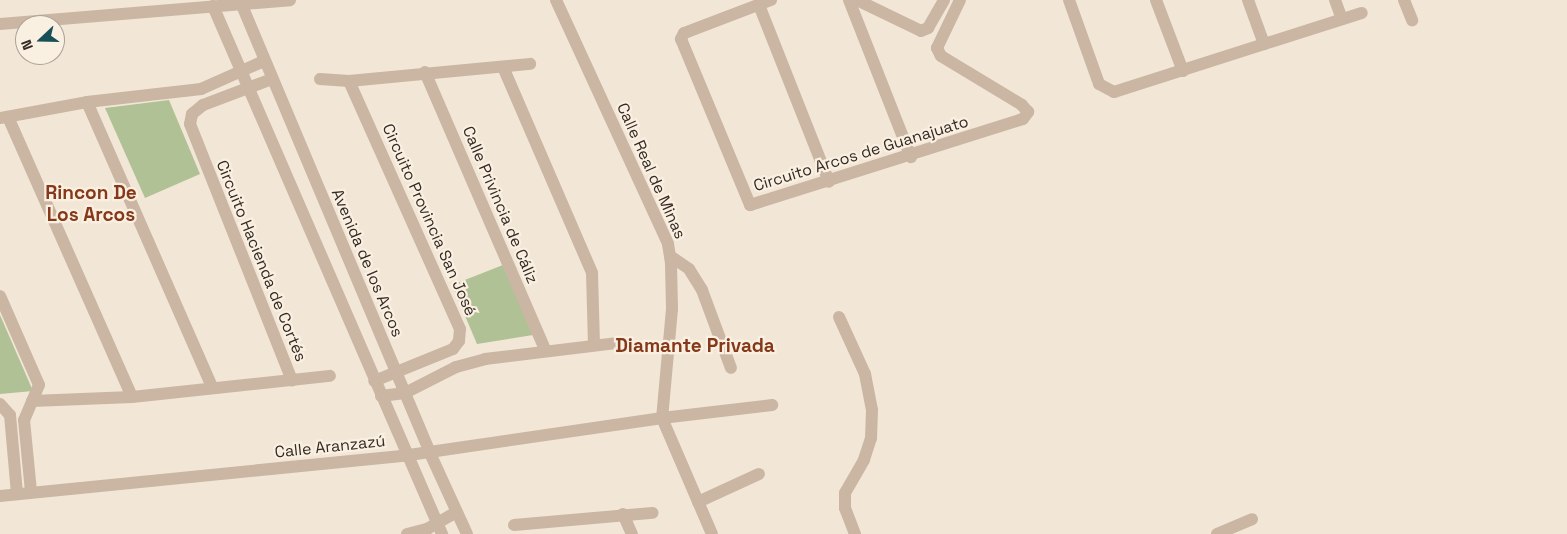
<!DOCTYPE html>
<meta charset="utf-8">
<style>
body{margin:0}
#map{position:relative;width:1567px;height:534px;overflow:hidden;background:#f2e6d6;font-family:"Space Grotesk",sans-serif}
div>[style]{position:absolute}
[style*='--x']{left:calc(var(--x)*1px);top:calc(var(--y)*1px);width:calc(var(--w)*1px);rotate:calc(var(--a)*1deg)}
.green>*{inset:0;background:#b0c195}
.minor>*{height:12px;margin:-6px;padding:0 6px;transform-origin:6px;border-radius:6px;background:#cab6a2}
span{translate:-50% -50%;white-space:nowrap;text-align:center;line-height:1.15;-webkit-text-stroke:4.5px #faf0e2;paint-order:stroke}
.street-label{font-size:16px;color:#342a24}
.quarter-label{font-size:19px;color:#86391a;font-weight:700}
.north{position:absolute;left:15px;top:15px;width:50px;height:50px;box-sizing:border-box;background:#faf0e2;border:1px solid #aba196;border-radius:50%;rotate:249deg;font-size:14px;font-weight:700;line-height:20px;text-align:center;color:#342a24}
.north::after{content:'';display:block;margin:auto;width:18px;height:22px;background:#194f57;clip-path:polygon(50% 0,100% 100%,50% 72%,0 100%)}
</style>
<div id="map">
<div class="green">
<div style="clip-path:polygon(169px 100px,200px 174px,145px 198px,105px 108px)"></div>
<div style="clip-path:polygon(503px 265px,533px 335px,477px 344px,452px 285px)"></div>
<div style="clip-path:polygon(0 315px,33px 391px,0 394px)"></div>
</div>
<div class="minor">
<div style="--x:556;--y:0;--w:268;--a:65.3"></div>
<div style="--x:668;--y:244;--w:20;--a:81"></div>
<div style="--x:671;--y:264;--w:45;--a:88.7"></div>
<div style="--x:672;--y:309;--w:109;--a:95.2"></div>
<div style="--x:662;--y:418;--w:126;--a:66.7"></div>
<div style="--x:771;--y:0;--w:93;--a:159.2"></div>
<div style="--x:684;--y:33;--w:7;--a:117"></div>
<div style="--x:681;--y:39;--w:180;--a:67.4"></div>
<div style="--x:750;--y:205;--w:286;--a:-17.5"></div>
<div style="--x:1023;--y:119;--w:9;--a:-54"></div>
<div style="--x:1028;--y:112;--w:9;--a:-131"></div>
<div style="--x:1022;--y:105;--w:95;--a:-148.8"></div>
<div style="--x:941;--y:56;--w:9;--a:-117"></div>
<div style="--x:937;--y:48;--w:53;--a:-64.4"></div>
<div style="--x:849;--y:0;--w:169;--a:68.5"></div>
<div style="--x:857;--y:0;--w:71;--a:25.8"></div>
<div style="--x:921;--y:31;--w:8;--a:-23"></div>
<div style="--x:928;--y:28;--w:32;--a:-60"></div>
<div style="--x:1069;--y:0;--w:89;--a:70.3"></div>
<div style="--x:1099;--y:84;--w:17;--a:28"></div>
<div style="--x:1114;--y:92;--w:260;--a:-17.7"></div>
<div style="--x:1156;--y:0;--w:76;--a:69.2"></div>
<div style="--x:1248;--y:0;--w:47;--a:70"></div>
<div style="--x:1335;--y:0;--w:20;--a:70"></div>
<div style="--x:1404;--y:0;--w:22;--a:68"></div>
<div style="--x:241;--y:3;--w:486;--a:67.2"></div>
<div style="--x:429;--y:451;--w:91;--a:65.4"></div>
<div style="--x:759;--y:5;--w:190;--a:68.4"></div>
<div style="--x:213;--y:6;--w:576;--a:66.55"></div>
<div style="--x:0;--y:24;--w:291;--a:-4.7"></div>
<div style="--x:503;--y:67;--w:224;--a:66.6"></div>
<div style="--x:592;--y:273;--w:72;--a:88.4"></div>
<div style="--x:425;--y:72;--w:304;--a:66.6"></div>
<div style="--x:272;--y:79;--w:74;--a:159.4"></div>
<div style="--x:203;--y:105;--w:14;--a:141"></div>
<div style="--x:192;--y:114;--w:10;--a:101"></div>
<div style="--x:190;--y:124;--w:276;--a:68.3"></div>
<div style="--x:320;--y:79;--w:29;--a:4"></div>
<div style="--x:349;--y:81;--w:182;--a:-5.4"></div>
<div style="--x:349;--y:81;--w:272;--a:65.9"></div>
<div style="--x:460;--y:329;--w:12;--a:95"></div>
<div style="--x:459;--y:341;--w:10;--a:127"></div>
<div style="--x:453;--y:349;--w:85;--a:157.9"></div>
<div style="--x:87;--y:102;--w:311;--a:66.3"></div>
<div style="--x:8;--y:117;--w:306;--a:66.1"></div>
<div style="--x:0;--y:118;--w:88;--a:-10.4"></div>
<div style="--x:87;--y:102;--w:115;--a:-6.5"></div>
<div style="--x:201;--y:89;--w:69;--a:-24"></div>
<div style="--x:670;--y:256;--w:23;--a:34"></div>
<div style="--x:689;--y:269;--w:25;--a:58"></div>
<div style="--x:702;--y:290;--w:83;--a:69.6"></div>
<div style="--x:0;--y:296;--w:97;--a:66.3"></div>
<div style="--x:39;--y:385;--w:38;--a:113"></div>
<div style="--x:24;--y:420;--w:72;--a:84.4"></div>
<div style="--x:839;--y:317;--w:63;--a:65.5"></div>
<div style="--x:865;--y:374;--w:37;--a:79"></div>
<div style="--x:872;--y:410;--w:28;--a:92"></div>
<div style="--x:871;--y:438;--w:23;--a:108"></div>
<div style="--x:864;--y:460;--w:38;--a:120"></div>
<div style="--x:845;--y:493;--w:15;--a:90"></div>
<div style="--x:845;--y:508;--w:28;--a:69"></div>
<div style="--x:381;--y:396;--w:24;--a:-7"></div>
<div style="--x:405;--y:393;--w:57;--a:-27"></div>
<div style="--x:456;--y:367;--w:30;--a:-15"></div>
<div style="--x:485;--y:359;--w:134;--a:-6.9"></div>
<div style="--x:32;--y:401;--w:100;--a:-2.3"></div>
<div style="--x:132;--y:397;--w:199;--a:-6.1"></div>
<div style="--x:0;--y:404;--w:15;--a:48"></div>
<div style="--x:10;--y:415;--w:78;--a:84.9"></div>
<div style="--x:0;--y:496;--w:411;--a:-5.7"></div>
<div style="--x:409;--y:455;--w:256;--a:-8.3"></div>
<div style="--x:662;--y:418;--w:111;--a:-6.7"></div>
<div style="--x:698;--y:502;--w:67;--a:-24.7"></div>
<div style="--x:623;--y:514;--w:22;--a:66"></div>
<div style="--x:514;--y:525;--w:139;--a:-5"></div>
<div style="--x:407;--y:534;--w:21;--a:-14"></div>
<div style="--x:427;--y:529;--w:34;--a:-30"></div>
<div style="--x:1217;--y:534;--w:38;--a:-23"></div>
</div>
<div class="street-label">
<span style="left:861px;top:154px;rotate:-17deg">Circuito Arcos de Guanajuato</span>
<span style="left:651px;top:171px;rotate:66deg">Calle Real de Minas</span>
<span style="left:500px;top:205px;rotate:67deg">Calle Privincia de Cáliz</span>
<span style="left:429px;top:220px;rotate:66deg">Circuito Provincia San José</span>
<span style="left:261px;top:261px;rotate:68deg">Circuito Hacienda de Cortés</span>
<span style="left:367px;top:263px;rotate:67deg">Avenida de los Arcos</span>
<span style="left:330px;top:447px;rotate:-6deg">Calle Aranzazú</span>
</div>
<div class="quarter-label">
<span style="left:91px;top:204px">Rincon De<br>Los Arcos</span>
<span style="left:695px;top:346px">Diamante Privada</span>
</div>
<div class="north">N</div>
</div>
